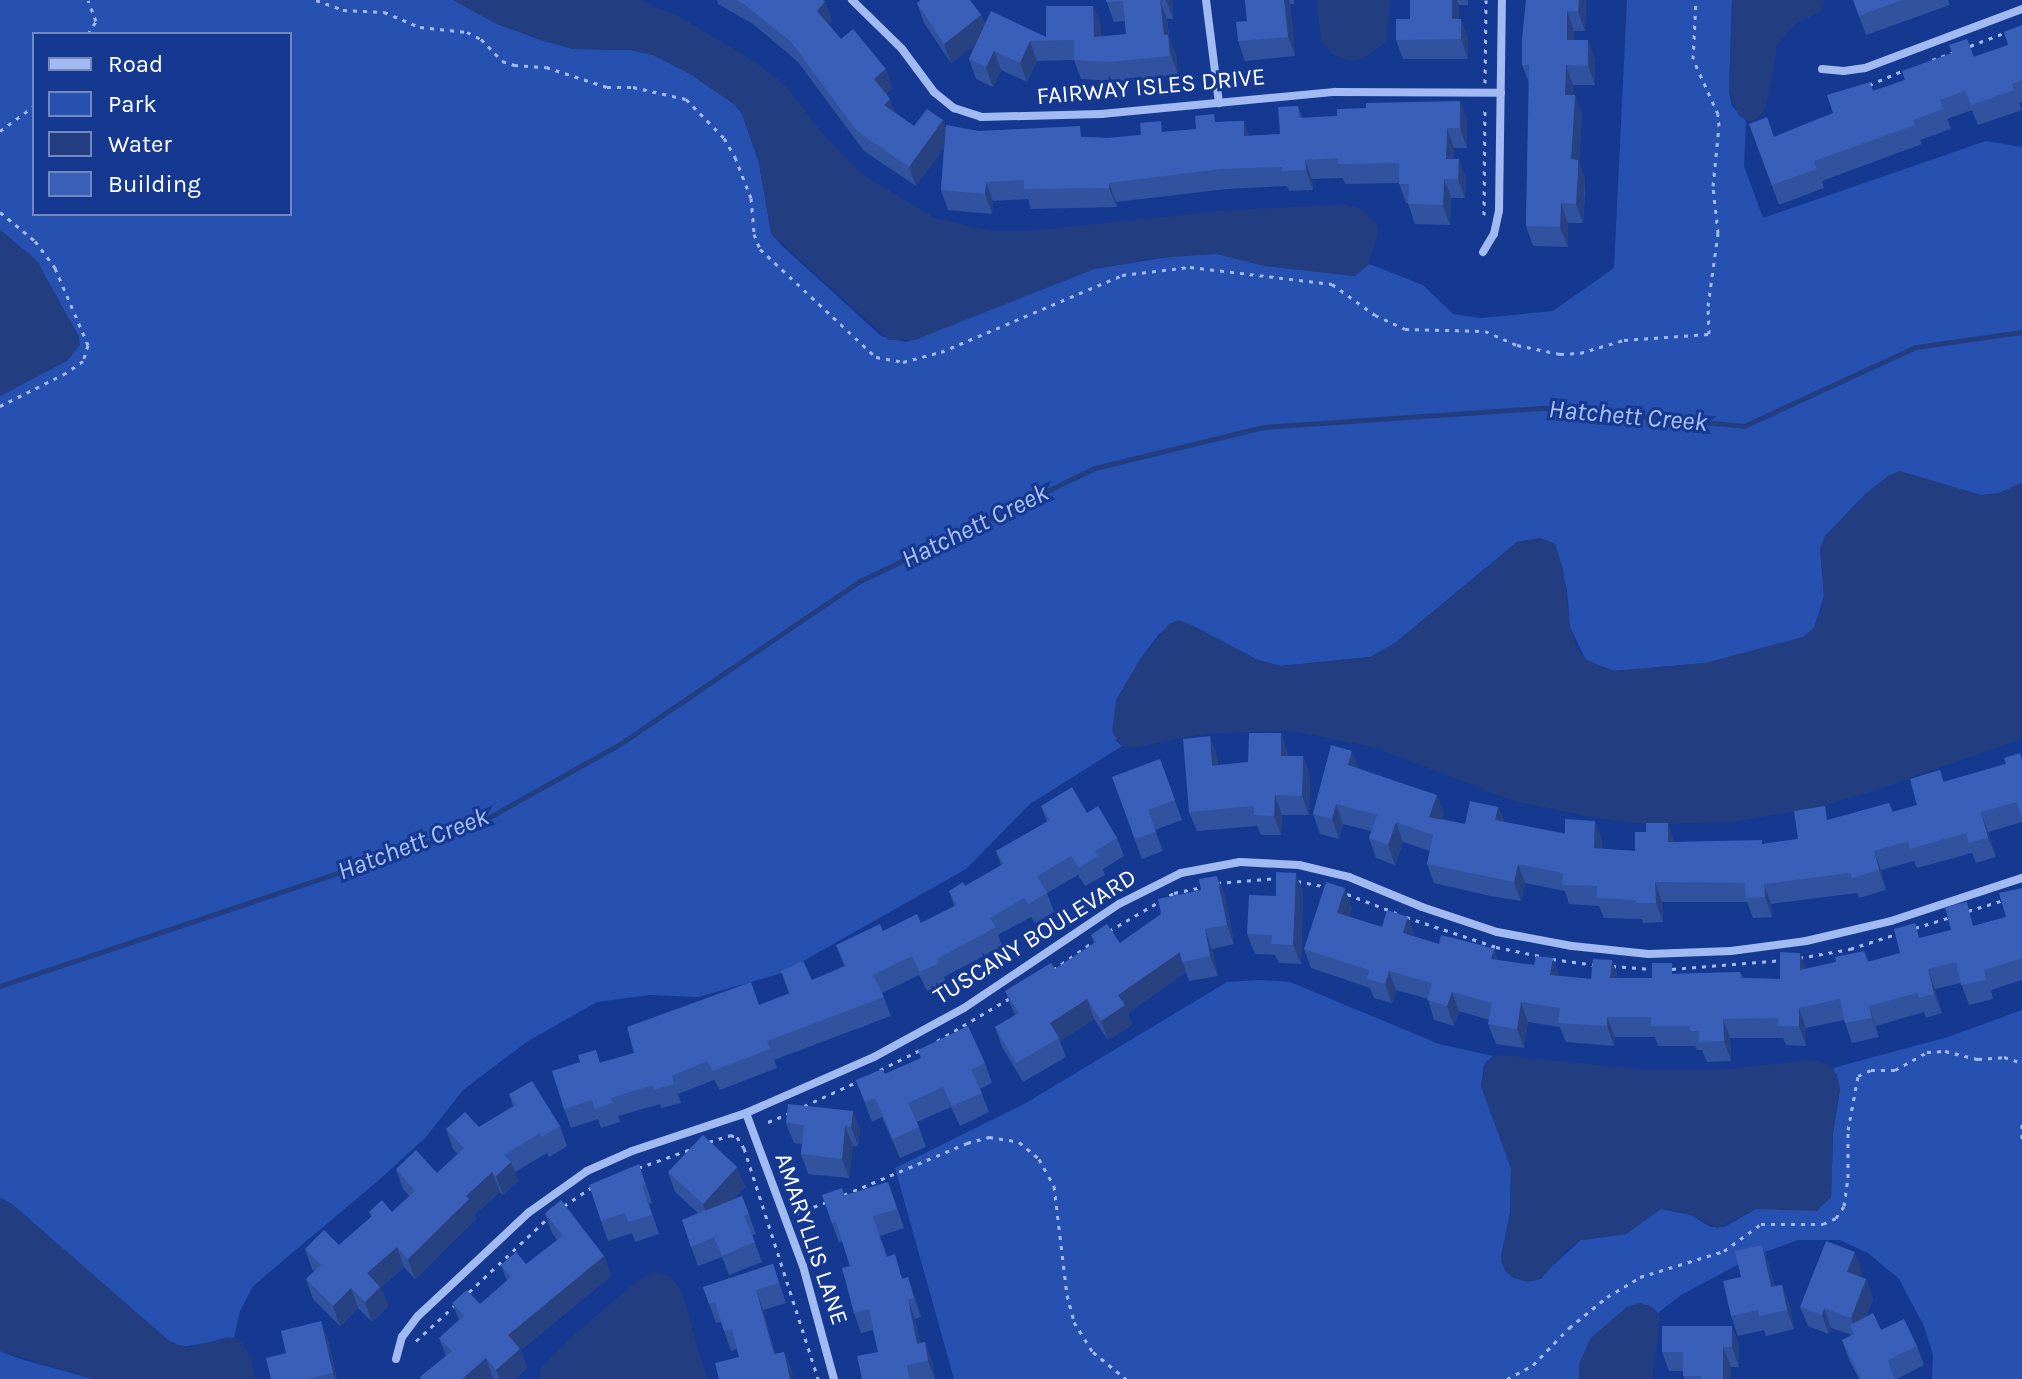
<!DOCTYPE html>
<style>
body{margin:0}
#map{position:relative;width:2022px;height:1379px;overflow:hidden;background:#153991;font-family:Karla,sans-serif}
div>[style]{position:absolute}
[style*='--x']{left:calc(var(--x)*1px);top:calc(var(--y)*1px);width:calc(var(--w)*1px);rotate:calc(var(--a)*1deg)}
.green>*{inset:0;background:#2751b0}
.water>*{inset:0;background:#233e80}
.stream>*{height:5px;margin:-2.5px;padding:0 2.5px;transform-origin:2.5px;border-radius:2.5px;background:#233e80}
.path>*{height:3px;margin-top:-1.5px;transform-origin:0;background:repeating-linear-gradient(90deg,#a1baf1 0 4px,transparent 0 10px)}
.street>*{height:8px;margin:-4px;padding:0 4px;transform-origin:4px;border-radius:4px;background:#a1baf1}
.wall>*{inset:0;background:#31529e}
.shaded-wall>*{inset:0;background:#284281}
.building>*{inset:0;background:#395fb8}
span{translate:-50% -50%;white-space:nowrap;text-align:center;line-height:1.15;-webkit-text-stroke:6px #153991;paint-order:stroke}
.street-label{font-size:24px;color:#fff}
.water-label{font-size:26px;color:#adc4f8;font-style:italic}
.legend{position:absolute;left:32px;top:32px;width:260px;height:184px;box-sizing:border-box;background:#153991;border:2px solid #7388bd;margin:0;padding:10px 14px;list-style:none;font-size:24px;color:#fff}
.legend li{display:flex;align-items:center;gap:16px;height:40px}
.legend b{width:40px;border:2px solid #7388bd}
</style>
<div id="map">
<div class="green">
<div style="clip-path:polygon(evenodd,0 0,453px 0,497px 24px,541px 40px,573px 49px,631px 50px,653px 55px,692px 75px,735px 105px,742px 114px,759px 163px,771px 233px,781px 245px,881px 336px,906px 342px,1094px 269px,1187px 254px,1217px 254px,1265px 266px,1355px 276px,1369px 264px,1423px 285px,1453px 314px,1481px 318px,1553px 311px,1614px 268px,1627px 0,1732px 0,1729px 92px,1732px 106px,1746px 121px,1744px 166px,1763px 218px,1986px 141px,2022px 147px,2022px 483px,1999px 493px,1981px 495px,1888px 476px,1825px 536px,1820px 549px,1824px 596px,1814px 628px,1803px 637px,1762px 650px,1705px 663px,1614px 671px,1586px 660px,1570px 627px,1567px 590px,1555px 544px,1540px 538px,1517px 542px,1395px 643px,1370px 657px,1281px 666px,1258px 660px,1179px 620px,1159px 634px,1139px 661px,1116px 741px,1122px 746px,1030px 804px,966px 869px,782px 973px,698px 997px,649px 995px,597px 1002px,528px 1041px,463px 1090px,426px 1137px,380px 1179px,253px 1286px,240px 1311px,234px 1338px,182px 1347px,164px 1338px,12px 1204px,0 1198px,0 396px,68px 360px,79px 337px,37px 261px,0 230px,0 0,34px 34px,290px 34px,290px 214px,34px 214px,34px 34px)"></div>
<div style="clip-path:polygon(1261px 980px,1290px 982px,1439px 1044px,1493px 1056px,1484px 1065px,1481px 1086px,1511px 1168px,1510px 1213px,1501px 1256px,1505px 1271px,1514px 1278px,1551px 1267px,1581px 1240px,1626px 1234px,1661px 1209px,1691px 1215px,1710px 1227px,1724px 1227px,1756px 1209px,1779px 1208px,1831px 1197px,1833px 1134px,1840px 1089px,1833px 1068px,1948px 1037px,2022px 1010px,2022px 1379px,1932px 1379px,1933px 1355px,1924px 1326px,1899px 1279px,1868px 1253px,1840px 1240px,1798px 1240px,1756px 1255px,1681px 1295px,1658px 1313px,1648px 1305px,1627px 1307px,1590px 1339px,1579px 1365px,1579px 1379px,954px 1379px,895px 1168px,1026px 1103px,1227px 982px)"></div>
<div style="clip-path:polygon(0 1351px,17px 1358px,93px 1379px,0 1379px)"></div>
</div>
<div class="water">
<div style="clip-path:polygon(453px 0,639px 0,678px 16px,754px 61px,785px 85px,824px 135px,863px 175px,935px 218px,992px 231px,1028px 231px,1233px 210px,1345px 205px,1360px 208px,1376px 224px,1378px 231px,1369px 264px,1355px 276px,1265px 266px,1217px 254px,1154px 258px,1094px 269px,915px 340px,889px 340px,771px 233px,759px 163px,742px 114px,735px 105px,692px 75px,653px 55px,631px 50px,573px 49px,541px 40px,497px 24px)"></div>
<div style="clip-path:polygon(1317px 0,1391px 0,1385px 43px,1362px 59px,1349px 61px,1332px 54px,1321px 40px)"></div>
<div style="clip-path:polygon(1732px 0,1825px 0,1822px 11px,1794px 25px,1777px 46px,1769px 95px,1763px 114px,1751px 122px,1739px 116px,1729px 92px)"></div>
<div style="clip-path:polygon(0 230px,37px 261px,79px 337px,80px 345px,68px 360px,0 396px)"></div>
<div style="clip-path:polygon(1900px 471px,1981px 495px,1999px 493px,2022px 483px,2022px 739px,1879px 789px,1820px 807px,1732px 822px,1644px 824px,1602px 819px,1514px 801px,1373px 747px,1293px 731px,1210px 733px,1131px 748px,1122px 746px,1112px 732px,1116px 700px,1139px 661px,1169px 624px,1179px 620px,1190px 624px,1258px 660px,1281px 666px,1370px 657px,1395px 643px,1518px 542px,1540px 538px,1555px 544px,1563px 568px,1570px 627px,1577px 648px,1586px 660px,1614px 671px,1705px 663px,1803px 637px,1814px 628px,1821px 611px,1824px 596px,1820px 549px,1825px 536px,1865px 494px,1888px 476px)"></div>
<div style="clip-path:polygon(1499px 1055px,1646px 1070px,1719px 1070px,1813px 1060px,1828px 1064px,1837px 1075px,1840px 1089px,1833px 1134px,1831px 1197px,1817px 1211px,1756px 1209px,1717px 1228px,1691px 1215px,1661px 1209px,1626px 1234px,1581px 1240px,1564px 1252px,1541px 1279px,1528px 1282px,1514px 1278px,1505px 1271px,1501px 1261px,1510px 1213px,1511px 1168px,1481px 1086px,1486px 1061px)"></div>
<div style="clip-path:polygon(0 1198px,12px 1204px,173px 1344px,191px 1347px,228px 1337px,240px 1340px,251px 1357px,254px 1379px,93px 1379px,0 1351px)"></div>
<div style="clip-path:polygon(658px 1272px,671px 1277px,682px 1293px,707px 1379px,538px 1379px,542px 1367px,576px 1333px,641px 1278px)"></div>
<div style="clip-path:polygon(1640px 1303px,1654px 1308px,1660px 1318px,1652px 1379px,1579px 1379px,1579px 1365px,1590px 1339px,1627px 1307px)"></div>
</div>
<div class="stream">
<div style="--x:0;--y:986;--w:494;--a:-18.5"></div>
<div style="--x:468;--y:829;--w:174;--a:-29.2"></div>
<div style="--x:620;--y:744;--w:290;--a:-34.2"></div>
<div style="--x:860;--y:581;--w:261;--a:-25.7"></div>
<div style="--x:1095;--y:468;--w:173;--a:-13.7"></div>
<div style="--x:1263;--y:427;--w:282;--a:-3.9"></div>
<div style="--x:1544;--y:408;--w:201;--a:5.1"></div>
<div style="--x:1744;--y:426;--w:189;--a:-24.7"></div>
<div style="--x:1916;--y:347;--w:107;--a:-8.1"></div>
</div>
<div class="path">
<div style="--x:316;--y:0;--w:29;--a:20"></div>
<div style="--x:343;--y:10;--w:41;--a:2.8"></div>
<div style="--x:384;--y:12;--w:39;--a:23"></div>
<div style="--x:420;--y:27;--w:47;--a:6.1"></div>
<div style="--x:467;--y:32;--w:16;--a:27"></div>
<div style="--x:481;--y:39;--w:30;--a:46"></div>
<div style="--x:502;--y:61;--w:13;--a:18"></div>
<div style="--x:514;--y:65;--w:32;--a:4"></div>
<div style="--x:546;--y:67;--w:64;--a:18.2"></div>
<div style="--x:607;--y:87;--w:26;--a:0"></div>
<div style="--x:633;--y:87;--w:54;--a:12.8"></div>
<div style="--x:686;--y:99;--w:54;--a:45.7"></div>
<div style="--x:724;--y:138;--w:22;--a:60"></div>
<div style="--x:735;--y:157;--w:44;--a:68.7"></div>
<div style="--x:751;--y:198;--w:36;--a:85"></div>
<div style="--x:754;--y:234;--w:16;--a:68"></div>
<div style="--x:760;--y:249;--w:158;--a:43"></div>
<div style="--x:876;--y:357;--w:27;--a:10"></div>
<div style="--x:903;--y:362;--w:39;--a:-15"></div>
<div style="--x:941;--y:352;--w:197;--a:-23"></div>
<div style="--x:1122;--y:275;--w:68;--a:-6.7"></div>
<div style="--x:1190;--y:267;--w:143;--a:6.8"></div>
<div style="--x:1332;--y:284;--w:53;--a:35.8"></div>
<div style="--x:1375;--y:315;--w:33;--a:25"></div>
<div style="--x:1405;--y:329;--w:80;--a:1.4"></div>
<div style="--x:1485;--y:331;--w:35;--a:24"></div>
<div style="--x:1517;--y:345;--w:44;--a:11.8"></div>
<div style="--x:1560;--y:354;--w:20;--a:-3"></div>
<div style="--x:1580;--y:353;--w:46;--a:-16.5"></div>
<div style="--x:1624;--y:340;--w:85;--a:-4"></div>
<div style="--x:1709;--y:334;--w:28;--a:-92"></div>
<div style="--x:1708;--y:306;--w:74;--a:-82.2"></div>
<div style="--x:1718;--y:233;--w:47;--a:-96.1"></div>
<div style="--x:1713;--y:186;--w:60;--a:-84.3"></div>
<div style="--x:1719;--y:126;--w:12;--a:-95"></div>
<div style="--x:1718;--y:114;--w:60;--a:-114.4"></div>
<div style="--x:1693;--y:59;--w:59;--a:-87.1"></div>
<div style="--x:88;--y:34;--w:15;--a:-58"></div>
<div style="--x:96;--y:21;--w:22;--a:-111"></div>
<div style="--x:1970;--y:46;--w:40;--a:-21"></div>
<div style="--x:1932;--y:60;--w:24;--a:-19"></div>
<div style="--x:1485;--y:83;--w:83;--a:-89.3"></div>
<div style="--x:1869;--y:85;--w:36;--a:-23"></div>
<div style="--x:0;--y:131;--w:42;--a:-36.3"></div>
<div style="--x:0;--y:212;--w:45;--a:39.6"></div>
<div style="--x:35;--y:241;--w:34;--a:53"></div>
<div style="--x:55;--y:268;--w:84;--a:66.8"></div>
<div style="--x:88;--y:345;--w:17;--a:107"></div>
<div style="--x:83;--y:361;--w:21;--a:145"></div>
<div style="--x:66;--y:373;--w:74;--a:153.4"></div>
<div style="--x:1484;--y:215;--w:109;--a:-89.5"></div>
<div style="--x:1297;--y:881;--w:32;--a:11"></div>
<div style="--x:1217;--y:883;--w:60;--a:-4.8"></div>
<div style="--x:1347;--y:894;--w:53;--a:21.2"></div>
<div style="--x:1968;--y:911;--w:37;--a:-17"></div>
<div style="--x:1406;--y:917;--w:95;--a:18.4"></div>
<div style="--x:1496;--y:947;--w:50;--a:11.5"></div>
<div style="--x:1915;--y:928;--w:37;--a:-17"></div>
<div style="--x:1109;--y:931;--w:75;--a:-30.3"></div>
<div style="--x:1174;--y:893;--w:29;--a:-12"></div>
<div style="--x:1799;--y:958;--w:52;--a:-10"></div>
<div style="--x:1850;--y:949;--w:48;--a:-18.1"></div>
<div style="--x:1552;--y:959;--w:44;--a:7.8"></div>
<div style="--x:1612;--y:966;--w:40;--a:4.3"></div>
<div style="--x:1672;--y:969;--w:112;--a:-4.6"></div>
<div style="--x:1053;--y:970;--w:52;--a:-34.9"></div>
<div style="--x:937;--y:1041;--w:85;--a:-30.5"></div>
<div style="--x:880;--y:1070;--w:45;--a:-26.6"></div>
<div style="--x:804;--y:1106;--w:60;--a:-24.4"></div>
<div style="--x:768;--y:1122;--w:24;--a:-22"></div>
<div style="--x:2022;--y:1124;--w:18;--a:90"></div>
<div style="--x:709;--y:1142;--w:22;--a:-18"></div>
<div style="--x:730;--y:1135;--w:7;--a:16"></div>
<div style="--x:737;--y:1137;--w:13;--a:58"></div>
<div style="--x:744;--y:1148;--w:243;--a:72.2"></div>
<div style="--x:638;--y:1168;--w:56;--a:-19.7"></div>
<div style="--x:844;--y:1195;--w:134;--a:-22.9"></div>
<div style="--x:967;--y:1143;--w:23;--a:-15"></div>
<div style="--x:989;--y:1137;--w:30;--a:9"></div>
<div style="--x:1019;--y:1142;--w:26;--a:40"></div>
<div style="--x:1039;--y:1159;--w:31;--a:61"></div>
<div style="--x:1054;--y:1186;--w:110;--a:83.2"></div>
<div style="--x:1067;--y:1295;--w:28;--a:75"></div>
<div style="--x:1074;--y:1322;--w:36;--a:58"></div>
<div style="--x:1093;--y:1352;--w:43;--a:39.3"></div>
<div style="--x:564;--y:1206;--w:32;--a:-34"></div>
<div style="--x:795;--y:1214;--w:33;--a:-21"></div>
<div style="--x:469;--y:1292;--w:108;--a:-43.1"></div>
<div style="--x:416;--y:1341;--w:53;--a:-42.7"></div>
<div style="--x:1507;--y:1379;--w:30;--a:-28"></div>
<div style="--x:1533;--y:1365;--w:52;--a:-45.8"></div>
<div style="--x:1569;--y:1328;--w:49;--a:-39.2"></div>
<div style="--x:1607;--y:1297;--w:39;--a:-31"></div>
<div style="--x:1640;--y:1277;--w:88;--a:-17.2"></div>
<div style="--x:1724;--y:1251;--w:46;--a:-36.1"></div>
<div style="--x:1761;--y:1224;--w:62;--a:0"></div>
<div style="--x:1823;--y:1224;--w:14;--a:-25"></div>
<div style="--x:1836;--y:1218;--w:14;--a:-56"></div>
<div style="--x:1844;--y:1206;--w:28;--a:-82"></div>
<div style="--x:1848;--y:1178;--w:48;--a:-90"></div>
<div style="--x:1848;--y:1130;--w:55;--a:-79.5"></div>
<div style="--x:1858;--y:1076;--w:14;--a:-25"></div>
<div style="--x:1871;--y:1070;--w:24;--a:0"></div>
<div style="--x:1895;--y:1070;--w:37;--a:-29"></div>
<div style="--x:1927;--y:1052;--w:18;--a:-3"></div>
<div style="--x:1945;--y:1051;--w:34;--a:14"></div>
<div style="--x:1978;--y:1059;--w:26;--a:-4"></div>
<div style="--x:2004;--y:1057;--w:19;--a:18"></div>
</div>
<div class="street">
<div style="--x:852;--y:0;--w:70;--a:44.4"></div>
<div style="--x:902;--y:49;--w:54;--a:53.3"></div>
<div style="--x:934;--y:92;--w:26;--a:39"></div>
<div style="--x:954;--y:108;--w:28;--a:18"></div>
<div style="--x:981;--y:117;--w:120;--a:-1.4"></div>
<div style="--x:1101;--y:114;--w:235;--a:-5.4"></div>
<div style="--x:1335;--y:92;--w:166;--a:0.3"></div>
<div style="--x:1206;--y:0;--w:104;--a:82.8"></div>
<div style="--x:1822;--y:69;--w:22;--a:5"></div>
<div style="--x:1844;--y:71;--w:21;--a:-8"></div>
<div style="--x:1865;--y:68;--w:168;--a:-20.6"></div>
<div style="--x:1483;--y:252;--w:21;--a:-59"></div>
<div style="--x:1494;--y:234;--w:24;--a:-78"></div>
<div style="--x:1499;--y:211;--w:211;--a:-89.2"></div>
<div style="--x:746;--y:1113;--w:163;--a:69.6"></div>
<div style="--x:803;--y:1266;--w:117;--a:74.7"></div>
<div style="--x:396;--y:1359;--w:23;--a:-75"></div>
<div style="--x:402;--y:1337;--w:26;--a:-53"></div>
<div style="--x:418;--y:1316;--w:151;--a:-43.1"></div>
<div style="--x:528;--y:1213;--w:72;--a:-35.4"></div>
<div style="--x:587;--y:1171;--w:49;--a:-24"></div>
<div style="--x:632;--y:1151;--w:120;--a:-18.4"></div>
<div style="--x:746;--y:1113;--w:140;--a:-23.6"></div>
<div style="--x:874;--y:1057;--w:102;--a:-28.6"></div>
<div style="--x:964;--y:1008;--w:187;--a:-33.9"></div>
<div style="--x:1119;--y:904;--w:69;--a:-26.6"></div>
<div style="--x:1181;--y:873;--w:60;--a:-10.6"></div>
<div style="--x:1240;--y:862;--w:59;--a:2.9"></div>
<div style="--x:1299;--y:865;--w:51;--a:13.5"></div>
<div style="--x:1349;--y:877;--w:79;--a:22.3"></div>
<div style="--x:1422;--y:907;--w:79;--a:18.4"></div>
<div style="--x:1497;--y:932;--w:76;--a:10.6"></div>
<div style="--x:1572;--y:946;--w:77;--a:5.9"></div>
<div style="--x:1649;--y:954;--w:82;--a:-2.1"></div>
<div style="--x:1731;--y:951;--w:76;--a:-7.6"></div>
<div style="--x:1806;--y:941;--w:87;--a:-13.2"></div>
<div style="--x:1891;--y:921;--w:138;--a:-18.2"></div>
</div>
<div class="wall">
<div style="clip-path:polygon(717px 0,823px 0,825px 1px,832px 21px,829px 25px,841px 39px,893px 88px,886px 94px,895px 113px,914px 126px,946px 130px,1108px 138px,1196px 129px,1217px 122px,1244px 121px,1249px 136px,1280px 134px,1298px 106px,1302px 118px,1337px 116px,1366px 108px,1460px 101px,1467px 120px,1467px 148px,1454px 148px,1454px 159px,1466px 178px,1465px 198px,1451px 198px,1450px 225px,1415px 224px,1408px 203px,1406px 203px,1399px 183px,1345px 184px,1343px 178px,1312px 179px,1313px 190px,1289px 191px,1287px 186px,1227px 189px,1116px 202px,1117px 207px,1031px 209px,1028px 199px,993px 201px,992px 214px,948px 210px,941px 190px,944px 147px,916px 186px,864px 151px,798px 62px,753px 24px,718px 4px)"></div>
<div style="clip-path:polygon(919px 0,970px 0,981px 15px,985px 24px,1046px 37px,1093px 6px,1101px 25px,1101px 37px,1126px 34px,1125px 21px,1114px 22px,1106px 0,1172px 0,1173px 19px,1167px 19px,1169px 37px,1176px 55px,1178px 75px,1116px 81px,1081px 79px,1074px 60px,1037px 61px,1027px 82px,1001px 70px,993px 87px,976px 79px,969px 59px,975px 45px,951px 63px,924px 23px,917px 3px,920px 1px)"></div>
<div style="clip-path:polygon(1245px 0,1294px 0,1294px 4px,1290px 4px,1295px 56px,1245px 61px,1238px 41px,1247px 21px)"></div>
<div style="clip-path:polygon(1410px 0,1468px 0,1468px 5px,1459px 5px,1459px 19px,1461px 19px,1468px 39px,1468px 59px,1403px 59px,1396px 40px,1410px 19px)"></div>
<div style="clip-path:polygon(1526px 0,1586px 0,1585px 31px,1574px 31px,1574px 40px,1588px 40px,1595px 60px,1595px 85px,1573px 85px,1573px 95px,1575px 95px,1582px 115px,1579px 162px,1585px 179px,1585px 193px,1583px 223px,1568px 223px,1568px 247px,1533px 246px,1526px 226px,1529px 83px,1522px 65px)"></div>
<div style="clip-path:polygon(1853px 0,1948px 0,1950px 5px,1866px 35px)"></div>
<div style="clip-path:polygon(2022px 25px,2022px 102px,2019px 103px,2022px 110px,1978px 125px,1972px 110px,1947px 119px,1951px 129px,1920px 140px,1922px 144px,1822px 181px,1824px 188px,1779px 205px,1749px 124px,1774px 137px,1833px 113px,1873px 91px,2008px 45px)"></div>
<div style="clip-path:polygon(1281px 733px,1288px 756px,1303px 756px,1310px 776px,1309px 815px,1282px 815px,1281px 835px,1261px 835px,1257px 826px,1197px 831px,1189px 812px,1210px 736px,1217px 756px,1218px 765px,1248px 762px)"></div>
<div style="clip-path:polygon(1160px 759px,1182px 820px,1155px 830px,1163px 851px,1142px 859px,1112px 777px)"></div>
<div style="clip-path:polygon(2022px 759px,2022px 822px,1988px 832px,1996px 857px,1976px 863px,1972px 853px,1917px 868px,1914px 861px,1881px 870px,1886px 890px,1859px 898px,1857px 893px,1771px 904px,1772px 917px,1753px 918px,1747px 902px,1662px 902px,1663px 922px,1643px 923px,1642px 919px,1604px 918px,1599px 906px,1569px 904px,1565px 891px,1525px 883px,1521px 901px,1490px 896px,1434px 883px,1427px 864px,1430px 851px,1403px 842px,1395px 865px,1376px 858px,1369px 838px,1371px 831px,1343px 824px,1339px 839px,1320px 834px,1313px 814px,1359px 768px,1444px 814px,1442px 819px,1465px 824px,1498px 807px,1504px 822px,1602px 840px,1602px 849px,1635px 851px,1675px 842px,1763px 844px,1798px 839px,1830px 820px,1889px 803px,1893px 812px,1917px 805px,1940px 770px,1944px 782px)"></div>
<div style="clip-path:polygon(1041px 806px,1087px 813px,1117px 838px,1124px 856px,1103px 869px,1105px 875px,1085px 886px,1078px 875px,1047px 893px,1054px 912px,1035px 923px,1031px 917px,998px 935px,1002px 946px,944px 977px,946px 982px,927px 991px,919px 975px,882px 993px,891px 1016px,774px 1060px,777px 1068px,720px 1090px,714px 1080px,678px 1094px,681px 1103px,661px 1108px,660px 1104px,618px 1116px,620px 1122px,601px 1128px,598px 1119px,571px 1128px,564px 1109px,601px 1062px,634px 1053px,789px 994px,781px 971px,812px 980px,844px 966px,836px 945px,883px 931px,921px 923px,954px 906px,949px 891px,965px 886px,1001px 865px,996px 851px,1047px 822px)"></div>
<div style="clip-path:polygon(2022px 888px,2022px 980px,1991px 990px,1993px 999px,1969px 1005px,1961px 983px,1935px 989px,1942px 1013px,1926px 1018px,1924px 1012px,1876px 1026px,1879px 1037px,1852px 1043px,1844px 1020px,1806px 1028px,1806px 1046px,1786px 1045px,1783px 1038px,1730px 1038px,1731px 1061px,1707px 1062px,1702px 1050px,1697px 1050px,1695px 1046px,1658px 1046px,1655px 1037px,1615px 1037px,1614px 1046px,1566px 1042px,1560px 1027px,1528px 1022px,1524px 1048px,1496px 1044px,1488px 1024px,1489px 1020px,1459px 1011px,1454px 1026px,1434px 1020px,1428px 999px,1396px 990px,1392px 1003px,1374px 998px,1370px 988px,1311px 968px,1304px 949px,1352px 908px,1349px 917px,1439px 944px,1494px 949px,1498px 960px,1559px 976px,1591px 979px,1612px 960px,1618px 978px,1652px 978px,1676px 974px,1740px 972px,1743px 978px,1780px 979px,1806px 969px,1836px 962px,1864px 951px,1869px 962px,1900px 953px,1920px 938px,1975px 926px,2006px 917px)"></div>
<div style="clip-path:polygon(1303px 892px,1301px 964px,1279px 963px,1275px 955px,1255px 954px,1247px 934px,1276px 896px)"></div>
<div style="clip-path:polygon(1225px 895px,1234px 944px,1212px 949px,1218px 976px,1189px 981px,1186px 972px,1128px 1013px,1132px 1025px,1108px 1040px,1094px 1019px,1060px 1041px,1066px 1057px,1023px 1082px,1002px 1047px,995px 1027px,1015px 1015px,1005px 991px,1055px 969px,1094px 943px,1091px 935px,1120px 943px,1161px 914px)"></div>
<div style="clip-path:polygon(918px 1050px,985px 1063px,992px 1083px,980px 1089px,989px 1112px,960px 1126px,951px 1107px,917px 1122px,926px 1147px,900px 1158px,882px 1117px,872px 1122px,856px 1080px,885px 1074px,921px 1058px)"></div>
<div style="clip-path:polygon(509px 1094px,560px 1126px,567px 1146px,549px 1157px,547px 1153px,515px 1172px,518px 1181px,503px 1195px,500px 1192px,475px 1214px,476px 1219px,415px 1279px,404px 1267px,381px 1287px,388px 1306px,372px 1322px,358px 1308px,340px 1326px,313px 1299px,306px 1279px,314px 1271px,312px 1269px,305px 1249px,339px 1245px,371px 1217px,369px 1212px,392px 1212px,409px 1196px,403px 1189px,396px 1169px,437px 1173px,458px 1154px,453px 1149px,446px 1129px,479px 1127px,513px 1106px)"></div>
<div style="clip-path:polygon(853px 1111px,860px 1130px,858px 1146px,853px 1146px,849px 1178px,808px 1174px,801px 1154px,802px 1144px,794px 1143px,786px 1123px)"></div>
<div style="clip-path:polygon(639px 1164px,652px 1203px,649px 1204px,659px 1234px,635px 1242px,632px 1233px,608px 1241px,601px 1221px)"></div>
<div style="clip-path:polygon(737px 1167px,745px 1187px,733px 1199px,742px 1196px,756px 1234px,752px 1235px,762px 1262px,729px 1275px,722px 1257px,698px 1266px,682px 1220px,698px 1213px,675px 1192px,668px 1172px)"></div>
<div style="clip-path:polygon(888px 1182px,904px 1228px,880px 1236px,887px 1256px,915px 1297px,921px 1317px,915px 1319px,920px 1343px,925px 1342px,932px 1362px,935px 1379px,862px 1379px,878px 1352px,873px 1330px,861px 1333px,854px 1313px,850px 1266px,842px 1241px,839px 1243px,822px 1195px,845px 1195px)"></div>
<div style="clip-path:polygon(545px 1213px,604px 1256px,611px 1276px,521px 1350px,527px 1368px,515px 1379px,494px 1379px,493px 1378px,491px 1379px,421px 1379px,420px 1377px,446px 1356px,439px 1338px,459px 1320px,452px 1303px,480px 1304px,507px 1281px,501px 1265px,526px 1264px,557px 1240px,552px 1233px)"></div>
<div style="clip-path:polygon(1762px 1245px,1769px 1265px,1774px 1286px,1782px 1285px,1789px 1304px,1794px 1329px,1766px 1336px,1764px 1330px,1738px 1336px,1731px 1316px,1741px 1277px)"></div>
<div style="clip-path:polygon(773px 1264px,786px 1303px,763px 1310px,775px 1354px,784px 1352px,792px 1371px,739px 1357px,737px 1349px,731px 1351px,721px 1322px,716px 1323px,703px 1287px)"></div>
<div style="clip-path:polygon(1862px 1272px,1860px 1277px,1866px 1279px,1873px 1299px,1866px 1317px,1881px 1330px,1917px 1346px,1924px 1365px,1897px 1379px,1859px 1379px,1849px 1360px,1842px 1340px,1852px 1335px,1831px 1328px,1829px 1334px,1808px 1326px,1800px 1307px)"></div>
<div style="clip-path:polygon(321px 1321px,328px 1341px,337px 1379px,271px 1379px,286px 1353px)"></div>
<div style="clip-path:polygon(1732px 1326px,1739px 1345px,1739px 1367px,1731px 1367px,1731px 1379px,1684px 1379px,1683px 1371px,1669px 1371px,1662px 1352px)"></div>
</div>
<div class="shaded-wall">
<div style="clip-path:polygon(1160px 0,1167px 19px,1169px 37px,1176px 55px,1178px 75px,1164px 35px)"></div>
<div style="clip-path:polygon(1166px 0,1172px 0,1173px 19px)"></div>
<div style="clip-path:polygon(1284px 0,1289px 0,1290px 4px,1295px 56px,1288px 37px)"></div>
<div style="clip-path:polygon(1452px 0,1457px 0,1459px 5px,1459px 39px,1452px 19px)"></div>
<div style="clip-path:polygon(1579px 0,1586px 0,1585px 31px,1578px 11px)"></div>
<div style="clip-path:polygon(825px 1px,832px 21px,824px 31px,817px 11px)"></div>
<div style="clip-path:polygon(1093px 6px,1101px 25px,1101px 57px,1094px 37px)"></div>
<div style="clip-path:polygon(1567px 11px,1574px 31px,1574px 60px,1567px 40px)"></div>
<div style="clip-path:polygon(981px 15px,989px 35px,951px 63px,944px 44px)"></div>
<div style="clip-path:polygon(1461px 19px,1468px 39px,1468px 59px,1461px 39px)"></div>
<div style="clip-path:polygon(1588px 40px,1595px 60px,1595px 85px,1588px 66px)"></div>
<div style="clip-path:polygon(1030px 41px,1037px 61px,1027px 82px,1020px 63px)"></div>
<div style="clip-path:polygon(994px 51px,1001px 70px,993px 87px,986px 67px)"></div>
<div style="clip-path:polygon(1566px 65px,1573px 85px,1572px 115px,1565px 95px)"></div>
<div style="clip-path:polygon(886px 69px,893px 88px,881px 98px,874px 79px)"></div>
<div style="clip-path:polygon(1575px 95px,1582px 115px,1579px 162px,1585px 179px,1583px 223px,1576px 204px,1571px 159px)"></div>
<div style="clip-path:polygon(890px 99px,898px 119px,884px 105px)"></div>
<div style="clip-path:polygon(1460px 101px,1467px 120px,1467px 148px,1460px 128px)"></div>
<div style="clip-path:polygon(943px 120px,950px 140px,916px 186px,909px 167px)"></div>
<div style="clip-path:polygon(1244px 121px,1251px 140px,1244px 136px)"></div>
<div style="clip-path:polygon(1447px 128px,1454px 148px,1453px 178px,1446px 159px)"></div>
<div style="clip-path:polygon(1459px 159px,1466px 178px,1465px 198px,1458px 179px)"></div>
<div style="clip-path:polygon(1305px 160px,1312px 179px,1313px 190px,1306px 170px)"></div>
<div style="clip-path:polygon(1444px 179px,1451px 198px,1450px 225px,1443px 205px)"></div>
<div style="clip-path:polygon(986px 182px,993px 201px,992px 214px,985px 194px)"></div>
<div style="clip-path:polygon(1109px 183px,1116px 202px,1117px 207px,1109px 188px)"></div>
<div style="clip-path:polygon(1561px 203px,1568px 223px,1568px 247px,1560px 227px)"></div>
<div style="clip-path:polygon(1281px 733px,1288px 753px,1288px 775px,1281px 756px)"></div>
<div style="clip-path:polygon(1210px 736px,1217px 756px,1219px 785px,1212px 766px)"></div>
<div style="clip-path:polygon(1352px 751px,1359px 770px,1348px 765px)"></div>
<div style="clip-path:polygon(1303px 756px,1310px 776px,1309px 815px,1302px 796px)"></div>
<div style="clip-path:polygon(1275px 795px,1282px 815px,1281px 835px,1274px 816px)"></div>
<div style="clip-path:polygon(1437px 795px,1444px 814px,1436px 836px,1429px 817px)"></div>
<div style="clip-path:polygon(1336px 804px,1343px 824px,1339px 839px,1332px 819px)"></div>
<div style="clip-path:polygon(1498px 807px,1505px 826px,1495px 820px)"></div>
<div style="clip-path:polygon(1981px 812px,1988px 832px,1996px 857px,1988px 838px)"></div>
<div style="clip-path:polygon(1595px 821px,1602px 840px,1601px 868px,1594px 848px)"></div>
<div style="clip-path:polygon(1396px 822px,1403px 842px,1395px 865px,1388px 845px)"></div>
<div style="clip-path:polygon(1668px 823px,1675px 843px,1668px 842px)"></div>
<div style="clip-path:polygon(1874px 851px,1881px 870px,1886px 890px,1879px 870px)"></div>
<div style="clip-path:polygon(1518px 864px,1525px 883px,1521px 901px,1514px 882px)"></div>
<div style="clip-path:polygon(1296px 873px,1303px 892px,1301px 964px,1293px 945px)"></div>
<div style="clip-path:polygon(1217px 876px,1225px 895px,1234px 944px,1227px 925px)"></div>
<div style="clip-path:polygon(1655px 882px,1662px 902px,1663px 922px,1656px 903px)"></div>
<div style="clip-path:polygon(1764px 884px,1771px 904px,1772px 917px,1765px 897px)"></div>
<div style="clip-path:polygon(1345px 888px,1352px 908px,1344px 932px,1337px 913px)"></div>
<div style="clip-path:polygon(1408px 917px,1415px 936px,1403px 933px)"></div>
<div style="clip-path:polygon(1205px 929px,1212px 949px,1218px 976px,1210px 956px)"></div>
<div style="clip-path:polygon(1494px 949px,1501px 969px,1491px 959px)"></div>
<div style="clip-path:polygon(1180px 952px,1186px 972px,1128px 1013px,1132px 1025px,1108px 1040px,1101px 1021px,1118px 995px)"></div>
<div style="clip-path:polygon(1800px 953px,1807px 972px,1800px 970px)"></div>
<div style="clip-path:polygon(1553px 958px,1560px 978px,1550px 975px)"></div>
<div style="clip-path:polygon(1612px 960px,1619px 980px,1610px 978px)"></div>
<div style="clip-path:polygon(1928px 969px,1935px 989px,1942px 1013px,1934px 994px)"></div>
<div style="clip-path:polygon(1389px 971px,1396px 990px,1392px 1003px,1385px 984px)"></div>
<div style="clip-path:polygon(1452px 992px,1459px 1011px,1454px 1026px,1447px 1006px)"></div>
<div style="clip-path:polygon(1087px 999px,1094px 1019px,1060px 1041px,1050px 1023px)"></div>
<div style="clip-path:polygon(1521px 1002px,1528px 1022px,1524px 1048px,1517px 1029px)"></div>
<div style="clip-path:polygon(1869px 1006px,1876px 1026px,1879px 1037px,1872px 1018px)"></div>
<div style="clip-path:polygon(1799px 1008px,1806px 1028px,1806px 1046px,1799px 1026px)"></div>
<div style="clip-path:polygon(1607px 1017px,1615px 1037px,1614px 1046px,1607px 1026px)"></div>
<div style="clip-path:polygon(1723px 1019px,1730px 1038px,1731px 1061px,1724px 1041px)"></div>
<div style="clip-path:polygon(853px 1111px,860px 1130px,858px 1146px,851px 1127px)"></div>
<div style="clip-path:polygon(845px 1126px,853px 1146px,849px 1178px,842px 1159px)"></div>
<div style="clip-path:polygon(511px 1162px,518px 1181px,503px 1195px,496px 1176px)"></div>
<div style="clip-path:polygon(737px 1167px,745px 1187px,710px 1224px,703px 1204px)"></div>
<div style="clip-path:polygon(492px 1172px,500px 1192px,475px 1214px,476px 1219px,415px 1279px,408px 1259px,466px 1196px)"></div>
<div style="clip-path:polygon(1762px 1245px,1769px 1265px,1778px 1307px,1771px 1287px)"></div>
<div style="clip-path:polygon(397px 1247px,404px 1267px,381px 1287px,388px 1306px,372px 1322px,365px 1302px,367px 1273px)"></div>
<div style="clip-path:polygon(1855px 1252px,1862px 1272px,1854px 1292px,1847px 1272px)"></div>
<div style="clip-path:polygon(604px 1256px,611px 1276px,521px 1350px,527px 1368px,515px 1379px,500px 1379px,496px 1370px,508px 1335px)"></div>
<div style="clip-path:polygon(908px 1277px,915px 1297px,921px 1317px,914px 1298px)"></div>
<div style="clip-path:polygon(1866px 1279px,1873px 1299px,1858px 1338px,1851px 1318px)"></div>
<div style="clip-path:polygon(1782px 1285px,1789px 1304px,1794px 1329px,1787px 1310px)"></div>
<div style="clip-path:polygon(351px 1288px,358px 1308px,340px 1326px,333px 1306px)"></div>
<div style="clip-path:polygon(756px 1290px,763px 1310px,781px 1374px,774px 1354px)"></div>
<div style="clip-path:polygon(908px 1299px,915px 1319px,924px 1363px,917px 1344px)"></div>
<div style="clip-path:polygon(1824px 1308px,1831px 1328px,1829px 1334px,1822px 1315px)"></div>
<div style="clip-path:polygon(321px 1321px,328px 1341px,337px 1379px,335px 1379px,333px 1373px)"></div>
<div style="clip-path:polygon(1732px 1326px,1739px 1345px,1739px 1367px,1732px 1347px)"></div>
<div style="clip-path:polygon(925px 1342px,932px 1362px,935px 1379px,928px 1361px)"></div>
<div style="clip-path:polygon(1723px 1347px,1731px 1367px,1731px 1379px,1723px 1379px)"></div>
<div style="clip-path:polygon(784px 1352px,792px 1371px,793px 1379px,790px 1379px)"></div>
<div style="clip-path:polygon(486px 1358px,493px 1378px,491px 1379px,462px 1379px)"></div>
</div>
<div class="building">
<div style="clip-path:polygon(737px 0,823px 0,825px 1px,817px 11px,841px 39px,853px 29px,886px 69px,874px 79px,890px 99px,884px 105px,914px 126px,927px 109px,943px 120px,909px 167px,857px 131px,791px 42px,745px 5px)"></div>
<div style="clip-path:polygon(921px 0,970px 0,981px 15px,944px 44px,917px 3px)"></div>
<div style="clip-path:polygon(1106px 0,1160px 0,1164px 35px,1168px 35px,1170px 56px,1108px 62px,1074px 60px,1074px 40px,1030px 41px,1020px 63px,994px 51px,986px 67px,969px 59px,991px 11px,1046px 37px,1046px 6px,1093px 6px,1094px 37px,1126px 34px,1123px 1px,1106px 2px)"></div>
<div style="clip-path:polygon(1245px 0,1284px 0,1288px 37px,1238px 41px,1236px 22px,1247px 21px)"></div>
<div style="clip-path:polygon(1410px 0,1452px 0,1452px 19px,1461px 19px,1461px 39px,1396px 40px,1396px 19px,1410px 19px)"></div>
<div style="clip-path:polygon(1526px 0,1579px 0,1578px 11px,1567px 11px,1567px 40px,1588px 40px,1588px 66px,1566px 65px,1565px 95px,1575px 95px,1571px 159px,1578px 160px,1578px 174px,1576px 204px,1561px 203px,1560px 227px,1526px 226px,1529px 65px,1522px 65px,1522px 39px)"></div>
<div style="clip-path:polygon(1853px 0,1902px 0,1859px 16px)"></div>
<div style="clip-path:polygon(2022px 25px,2022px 80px,2012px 84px,2014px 90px,1971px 105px,1965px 91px,1940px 100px,1943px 109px,1913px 120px,1915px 125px,1814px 161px,1817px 169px,1772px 185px,1749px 124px,1767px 117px,1774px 137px,1833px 113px,1827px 95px,1870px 82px,1873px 91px,1905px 80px,1902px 71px,1952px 53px,1949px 45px,1967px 39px,1974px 57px,2008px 45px,2004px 32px)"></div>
<div style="clip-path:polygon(1460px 101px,1460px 128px,1447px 128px,1446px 159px,1459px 159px,1458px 179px,1444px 179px,1443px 205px,1408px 204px,1409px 184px,1399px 184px,1399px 163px,1338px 164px,1338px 158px,1305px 160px,1306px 170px,1282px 171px,1282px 167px,1220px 169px,1109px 183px,1109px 188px,1024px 189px,1024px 180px,986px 182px,985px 194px,941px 190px,946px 125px,979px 131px,1080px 126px,1081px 137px,1108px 138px,1141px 135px,1140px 123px,1161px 121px,1162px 132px,1196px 129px,1195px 116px,1214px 114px,1215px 122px,1244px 121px,1244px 136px,1280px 134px,1278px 107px,1298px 106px,1299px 118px,1337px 116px,1337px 109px,1366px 108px,1366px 103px)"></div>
<div style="clip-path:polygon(1249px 733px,1281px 733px,1281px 756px,1303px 756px,1302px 796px,1275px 795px,1274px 816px,1254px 815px,1254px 806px,1189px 812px,1183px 739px,1210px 736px,1212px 766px,1248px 762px)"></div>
<div style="clip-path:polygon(1331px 745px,1352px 751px,1348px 765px,1437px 795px,1429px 817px,1465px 824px,1470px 801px,1498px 807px,1495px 820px,1565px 834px,1565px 819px,1595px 821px,1594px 848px,1635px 851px,1635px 832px,1646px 832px,1646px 823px,1668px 823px,1668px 842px,1762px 840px,1762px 844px,1798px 839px,1794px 811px,1825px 806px,1827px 820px,1889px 803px,1892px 812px,1917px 805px,1910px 779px,1940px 770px,1943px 782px,2006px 764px,2004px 758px,2020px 753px,2022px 759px,2022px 819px,2017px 802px,1981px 812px,1988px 838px,1969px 843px,1966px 833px,1910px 849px,1908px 841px,1874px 851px,1879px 870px,1852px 878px,1850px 873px,1764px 884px,1765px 897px,1746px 898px,1745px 883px,1655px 882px,1656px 903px,1636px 903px,1636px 900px,1597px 898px,1597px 886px,1562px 885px,1563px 873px,1518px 864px,1514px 882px,1427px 864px,1433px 835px,1396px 822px,1388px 845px,1369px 838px,1377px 815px,1336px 804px,1332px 819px,1313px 814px)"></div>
<div style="clip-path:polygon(1160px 759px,1175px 800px,1148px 810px,1156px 832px,1135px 839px,1112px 777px)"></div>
<div style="clip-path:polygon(1072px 787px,1087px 813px,1098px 806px,1117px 838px,1095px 851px,1098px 856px,1079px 868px,1071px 856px,1037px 876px,1047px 893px,1028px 904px,1024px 898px,990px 918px,996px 927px,937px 959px,939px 963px,920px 972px,912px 956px,873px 975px,884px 997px,767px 1041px,770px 1049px,713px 1071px,707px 1061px,672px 1076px,674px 1084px,654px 1090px,653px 1085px,611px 1098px,613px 1103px,595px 1109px,592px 1100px,564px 1109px,552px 1071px,580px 1062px,578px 1055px,596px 1050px,600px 1063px,634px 1053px,627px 1027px,751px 982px,759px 1005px,790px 993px,781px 971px,803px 961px,812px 980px,846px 966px,836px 945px,880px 924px,883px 931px,917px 914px,921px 923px,957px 905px,949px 891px,963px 882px,965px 886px,1004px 864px,996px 851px,1050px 820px,1041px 806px)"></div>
<div style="clip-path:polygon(1276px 872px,1296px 873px,1293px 945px,1271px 944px,1272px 935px,1247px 934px,1249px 895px,1276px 896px)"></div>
<div style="clip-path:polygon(1217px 876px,1227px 925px,1205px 929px,1210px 956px,1182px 962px,1180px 952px,1118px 995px,1125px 1005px,1101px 1021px,1087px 999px,1050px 1023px,1059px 1038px,1016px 1063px,995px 1027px,1019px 1013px,1005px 991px,1051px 963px,1055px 969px,1096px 942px,1091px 935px,1107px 924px,1120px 943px,1161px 914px,1158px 899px,1201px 890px,1199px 879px)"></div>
<div style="clip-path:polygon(1326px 882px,1345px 888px,1337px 913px,1382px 927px,1387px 910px,1408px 917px,1403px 933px,1439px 944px,1441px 935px,1473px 943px,1494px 949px,1491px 959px,1534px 965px,1536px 956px,1553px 958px,1550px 975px,1591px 979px,1593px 959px,1612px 960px,1610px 978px,1652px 978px,1652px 963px,1672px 963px,1672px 974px,1740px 972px,1740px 978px,1780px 979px,1780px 952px,1800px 953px,1800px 970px,1836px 962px,1835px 957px,1864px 951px,1867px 962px,1900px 953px,1894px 929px,1915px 923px,1919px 938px,1951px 930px,1945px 907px,1967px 902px,1973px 926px,2006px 917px,1999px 893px,2022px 888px,2022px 958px,1984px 970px,1986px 980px,1961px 985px,1956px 962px,1928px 969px,1934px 994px,1919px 998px,1917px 993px,1869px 1006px,1872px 1018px,1845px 1023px,1840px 999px,1799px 1008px,1799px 1026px,1778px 1026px,1778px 1018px,1723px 1019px,1724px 1041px,1699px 1042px,1699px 1031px,1690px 1031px,1690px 1026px,1651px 1026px,1651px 1017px,1607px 1017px,1607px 1026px,1558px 1023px,1560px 1008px,1521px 1002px,1517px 1029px,1488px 1024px,1492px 1003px,1452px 992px,1447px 1006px,1427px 1000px,1432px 983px,1389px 971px,1385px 984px,1367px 979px,1369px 970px,1304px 949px)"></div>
<div style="clip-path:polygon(968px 1026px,985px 1063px,971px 1070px,982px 1093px,952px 1106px,943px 1087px,908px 1103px,919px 1127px,893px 1139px,875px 1098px,865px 1102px,856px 1080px,882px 1069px,885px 1074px,921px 1058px,918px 1050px)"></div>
<div style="clip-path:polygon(532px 1081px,560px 1126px,542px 1137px,540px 1133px,504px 1155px,511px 1162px,496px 1176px,492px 1172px,466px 1196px,469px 1199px,408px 1259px,397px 1247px,367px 1273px,380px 1287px,365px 1302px,351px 1288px,333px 1306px,306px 1279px,321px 1265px,305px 1249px,324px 1230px,339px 1245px,372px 1216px,369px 1212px,382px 1200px,392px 1212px,415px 1191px,396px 1169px,416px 1150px,437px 1173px,464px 1148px,446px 1129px,465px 1112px,479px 1127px,516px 1105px,509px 1094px)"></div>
<div style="clip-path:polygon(788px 1104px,853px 1111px,851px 1127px,845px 1126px,842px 1159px,801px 1154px,804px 1125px,786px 1123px)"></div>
<div style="clip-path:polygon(703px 1135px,737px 1167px,703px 1204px,668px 1172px)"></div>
<div style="clip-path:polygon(639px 1164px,645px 1184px,642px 1185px,652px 1215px,628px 1222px,625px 1213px,601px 1221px,589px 1185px)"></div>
<div style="clip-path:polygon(888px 1182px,897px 1209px,873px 1216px,886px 1257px,895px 1254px,902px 1279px,908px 1277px,914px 1298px,908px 1299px,917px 1344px,925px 1342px,928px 1361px,907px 1365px,909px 1379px,862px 1379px,857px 1356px,878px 1352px,869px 1309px,854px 1313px,842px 1268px,850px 1266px,836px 1222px,832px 1223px,822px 1195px,842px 1188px,844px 1196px)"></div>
<div style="clip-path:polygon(742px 1196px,749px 1214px,744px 1216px,755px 1242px,722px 1256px,714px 1237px,691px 1247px,682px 1220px)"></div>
<div style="clip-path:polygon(561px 1200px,604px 1256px,508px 1335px,520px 1349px,496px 1370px,486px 1358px,462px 1379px,422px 1379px,420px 1377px,452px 1351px,439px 1338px,464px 1316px,452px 1303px,467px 1290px,480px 1304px,511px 1277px,501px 1265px,516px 1252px,526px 1264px,563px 1236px,545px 1213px)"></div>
<div style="clip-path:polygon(1826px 1241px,1855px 1252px,1847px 1272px,1866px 1279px,1851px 1318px,1824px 1308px,1822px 1315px,1800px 1307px)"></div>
<div style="clip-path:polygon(1762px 1245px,1771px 1287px,1782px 1285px,1787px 1310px,1759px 1316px,1758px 1310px,1731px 1316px,1723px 1281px,1741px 1277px,1735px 1251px)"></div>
<div style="clip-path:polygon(773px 1264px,779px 1283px,756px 1290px,774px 1354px,784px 1352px,790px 1379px,719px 1379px,715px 1363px,739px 1357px,732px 1329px,724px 1331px,715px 1302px,709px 1304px,703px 1287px)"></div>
<div style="clip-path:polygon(1873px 1313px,1881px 1330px,1904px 1319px,1917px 1346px,1888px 1360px,1894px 1379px,1861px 1379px,1842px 1340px,1854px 1334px,1850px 1325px)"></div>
<div style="clip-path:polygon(321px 1321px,333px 1373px,307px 1379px,271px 1379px,266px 1358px,286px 1353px,281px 1331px)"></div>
<div style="clip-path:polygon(1662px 1326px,1732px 1326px,1732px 1347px,1723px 1347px,1723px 1379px,1702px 1379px,1701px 1376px,1683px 1376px,1683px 1352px,1662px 1352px)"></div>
</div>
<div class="street-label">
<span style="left:1151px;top:87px;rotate:-5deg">FAIRWAY ISLES DRIVE</span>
<span style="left:1035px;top:937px;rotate:-32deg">TUSCANY BOULEVARD</span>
<span style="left:811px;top:1239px;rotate:71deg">AMARYLLIS LANE</span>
</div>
<div class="water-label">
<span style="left:1628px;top:416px;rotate:5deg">Hatchett Creek</span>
<span style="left:975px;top:526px;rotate:-26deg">Hatchett Creek</span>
<span style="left:413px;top:844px;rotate:-21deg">Hatchett Creek</span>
</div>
<ul class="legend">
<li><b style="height:10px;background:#a1baf1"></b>Road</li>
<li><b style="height:22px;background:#2751b0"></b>Park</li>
<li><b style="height:22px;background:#233e80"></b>Water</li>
<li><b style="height:22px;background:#395fb8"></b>Building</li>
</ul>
</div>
